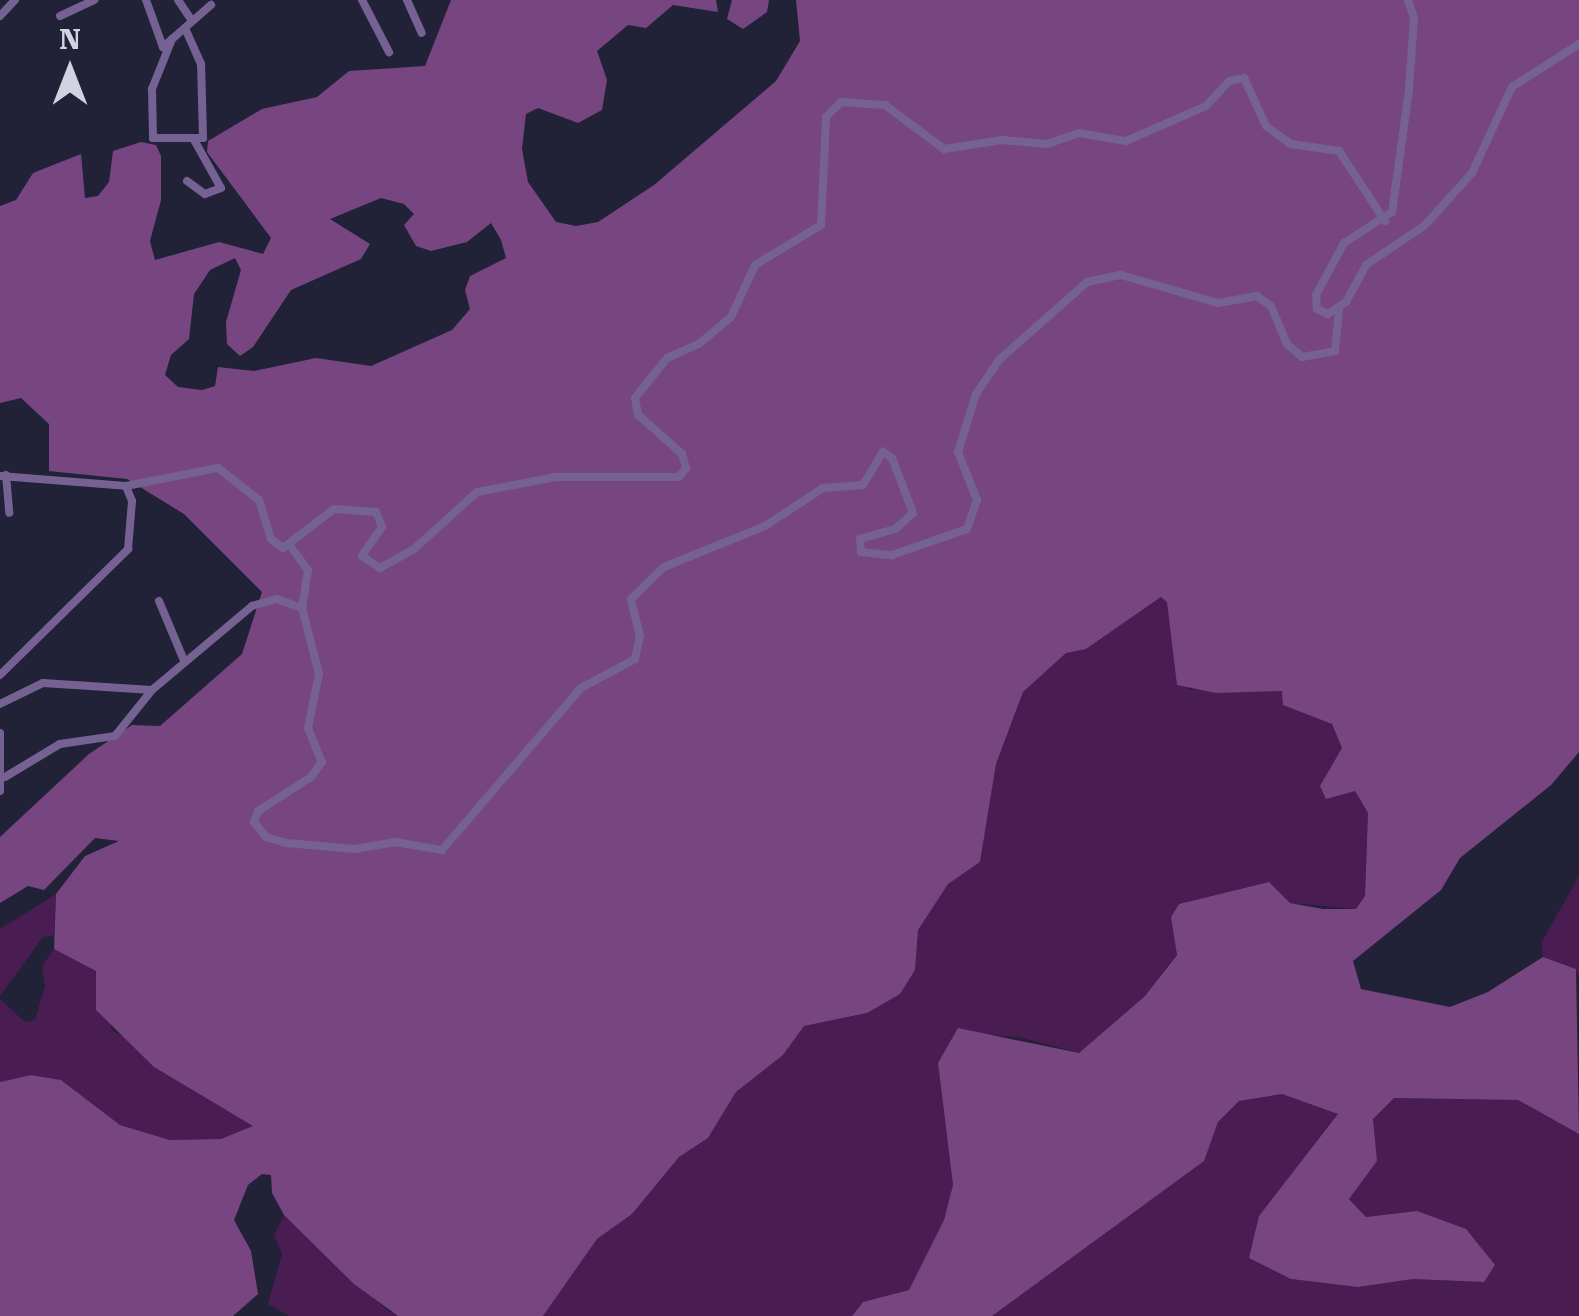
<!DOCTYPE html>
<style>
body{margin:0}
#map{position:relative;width:1579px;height:1316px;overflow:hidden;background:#212138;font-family:"Roboto Serif",serif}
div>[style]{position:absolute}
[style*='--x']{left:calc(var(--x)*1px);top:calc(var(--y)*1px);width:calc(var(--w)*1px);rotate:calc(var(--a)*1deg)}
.green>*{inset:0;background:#491c52}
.forest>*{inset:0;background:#774681}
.street>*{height:8px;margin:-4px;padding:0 4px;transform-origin:4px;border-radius:4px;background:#756292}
span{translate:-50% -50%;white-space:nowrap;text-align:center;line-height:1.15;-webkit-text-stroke:8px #212138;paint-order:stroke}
.north{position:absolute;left:20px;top:20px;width:100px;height:100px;-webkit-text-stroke:8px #212138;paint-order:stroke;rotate:0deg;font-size:28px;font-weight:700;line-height:40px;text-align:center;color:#d1d2e2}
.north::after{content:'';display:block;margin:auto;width:35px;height:45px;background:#d1d2e2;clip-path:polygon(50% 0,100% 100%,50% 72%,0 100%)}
</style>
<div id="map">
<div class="green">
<div style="clip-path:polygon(1161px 597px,1167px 598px,1188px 689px,1282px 691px,1332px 724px,1342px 747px,1327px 798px,1355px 791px,1368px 813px,1365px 896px,1356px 909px,1290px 903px,1269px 882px,1179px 904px,1171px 917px,1177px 954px,1145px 996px,1079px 1053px,1019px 1037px,977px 1034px,938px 1063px,953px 1185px,944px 1220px,909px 1290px,863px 1302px,852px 1316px,543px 1316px,597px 1239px,632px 1214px,679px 1157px,708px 1138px,736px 1092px,783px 1055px,804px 1026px,867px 1013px,915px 970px,917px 930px,948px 884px,980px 862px,996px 764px,1023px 692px,1065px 653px,1086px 649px)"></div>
<div style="clip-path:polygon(1579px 876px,1579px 978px,1576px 969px,1543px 957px,1541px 943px)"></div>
<div style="clip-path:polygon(56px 894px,54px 935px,43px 937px,0 996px,0 929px)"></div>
<div style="clip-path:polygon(54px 949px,97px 971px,112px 1030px,137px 1044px,154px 1067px,254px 1126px,221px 1139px,170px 1140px,120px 1125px,61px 1080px,31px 1075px,0 1082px,0 999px,25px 1022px,35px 1020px,45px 986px,42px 966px)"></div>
<div style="clip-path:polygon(1282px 1094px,1338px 1114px,1291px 1279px,1358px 1287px,1413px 1279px,1483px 1282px,1417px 1211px,1366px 1217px,1349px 1198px,1377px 1161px,1373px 1118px,1393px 1098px,1518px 1100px,1579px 1134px,1579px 1316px,992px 1316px,1203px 1161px,1218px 1122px,1239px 1101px)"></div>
<div style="clip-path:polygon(284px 1215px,386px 1309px,398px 1316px,289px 1316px,268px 1304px,282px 1254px,274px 1235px)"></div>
</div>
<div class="forest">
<div style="clip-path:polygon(evenodd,451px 0,716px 0,718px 12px,673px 5px,646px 28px,628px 25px,597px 51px,607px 80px,602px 110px,578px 123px,538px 108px,526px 114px,522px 149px,528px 182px,556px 222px,576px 226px,598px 222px,654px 185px,776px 81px,800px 41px,796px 0,1579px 0,1579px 752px,1551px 785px,1460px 858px,1441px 890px,1353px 961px,1361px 989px,1450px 1007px,1488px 992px,1543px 957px,1576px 969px,1579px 1134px,1518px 1100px,1394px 1098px,1373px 1119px,1377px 1161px,1349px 1199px,1366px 1217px,1417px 1211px,1466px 1229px,1495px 1265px,1484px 1282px,1413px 1279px,1358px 1287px,1291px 1279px,1249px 1258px,1259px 1216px,1338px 1114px,1282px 1094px,1239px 1101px,1218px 1122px,1204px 1161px,992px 1316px,852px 1316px,863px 1302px,909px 1290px,944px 1220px,953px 1185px,938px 1063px,958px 1028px,1079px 1053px,1145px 996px,1177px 955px,1171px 917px,1179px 904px,1269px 882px,1290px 903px,1323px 909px,1356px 909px,1365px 896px,1368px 813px,1355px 791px,1326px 799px,1320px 786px,1342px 748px,1332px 724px,1283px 705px,1282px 691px,1216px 693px,1177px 685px,1167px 602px,1161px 597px,1086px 649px,1066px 653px,1023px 692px,996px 764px,980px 862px,948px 884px,918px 930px,915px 970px,900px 994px,867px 1013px,804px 1026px,783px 1055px,736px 1092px,708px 1138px,679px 1157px,632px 1214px,597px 1239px,543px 1316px,398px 1316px,354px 1284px,284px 1215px,272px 1193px,271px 1175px,262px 1174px,248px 1185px,234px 1220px,251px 1251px,258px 1294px,233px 1316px,0 1316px,0 1082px,31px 1075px,61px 1080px,120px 1125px,170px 1140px,221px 1139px,253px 1126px,154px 1067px,96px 1010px,96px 971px,54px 949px,56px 894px,85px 856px,119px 841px,95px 838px,44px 890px,28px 886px,0 903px,0 837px,89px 754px,132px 725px,160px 726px,242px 654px,262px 592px,184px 514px,127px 479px,49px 471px,49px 424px,21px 398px,0 403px,0 206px,16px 200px,33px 173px,81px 154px,85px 198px,98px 196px,109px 182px,113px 151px,141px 142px,156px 145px,161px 156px,161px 200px,150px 241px,155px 260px,219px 242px,263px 254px,271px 238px,207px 152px,208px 141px,262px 109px,317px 97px,349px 71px,425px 66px,451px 0,381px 198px,404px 204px,414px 214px,404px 225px,416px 246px,431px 251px,467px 242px,491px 223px,501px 240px,506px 258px,470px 276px,465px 290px,470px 309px,452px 330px,371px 366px,316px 358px,254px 371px,218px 367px,215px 386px,202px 390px,178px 387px,165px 375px,171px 355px,189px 339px,194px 294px,210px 270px,235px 258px,241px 270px,226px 322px,227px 344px,240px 356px,253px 347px,291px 290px,361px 259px,370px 244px,330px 219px,381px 198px)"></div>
<div style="clip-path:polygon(732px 0,769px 0,767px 12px,743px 29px,727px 19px)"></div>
</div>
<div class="street">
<div style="--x:146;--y:0;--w:50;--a:70.1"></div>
<div style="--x:163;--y:47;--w:64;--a:-41.2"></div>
<div style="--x:178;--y:0;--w:25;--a:56"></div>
<div style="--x:362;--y:0;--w:59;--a:62.6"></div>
<div style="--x:407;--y:0;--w:36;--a:66"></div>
<div style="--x:1408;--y:0;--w:19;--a:72"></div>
<div style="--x:1414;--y:18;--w:72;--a:94"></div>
<div style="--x:1409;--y:90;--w:123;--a:97.9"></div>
<div style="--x:1392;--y:212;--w:57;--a:147.1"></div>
<div style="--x:1344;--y:243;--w:59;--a:118.3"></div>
<div style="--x:1316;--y:295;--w:14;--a:86"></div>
<div style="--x:1317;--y:309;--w:12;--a:24"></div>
<div style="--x:1328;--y:314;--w:22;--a:-34"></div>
<div style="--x:1346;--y:302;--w:42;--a:-61.6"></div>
<div style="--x:1366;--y:265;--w:71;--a:-34.1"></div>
<div style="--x:1425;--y:225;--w:70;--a:-47.9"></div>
<div style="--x:1472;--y:173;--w:95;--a:-65.1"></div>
<div style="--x:1512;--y:87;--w:80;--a:-32.7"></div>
<div style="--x:0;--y:16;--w:22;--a:-47"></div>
<div style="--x:60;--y:16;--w:38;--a:-25"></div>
<div style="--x:172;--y:39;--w:54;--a:111.8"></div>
<div style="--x:152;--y:89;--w:49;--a:88.8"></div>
<div style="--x:153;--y:138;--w:50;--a:0"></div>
<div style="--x:203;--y:138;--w:74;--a:-91.5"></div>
<div style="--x:201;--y:64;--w:39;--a:-114"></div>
<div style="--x:187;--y:181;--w:22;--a:36"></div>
<div style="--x:205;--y:194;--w:17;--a:-21"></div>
<div style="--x:221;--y:188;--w:57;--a:-119.2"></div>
<div style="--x:6;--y:475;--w:38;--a:85"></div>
<div style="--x:0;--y:476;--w:126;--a:4.5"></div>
<div style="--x:126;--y:486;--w:94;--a:-11.1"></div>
<div style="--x:218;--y:468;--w:52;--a:38"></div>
<div style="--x:259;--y:500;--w:41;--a:72.9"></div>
<div style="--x:271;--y:539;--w:15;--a:37"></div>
<div style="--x:283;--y:548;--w:64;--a:-37.4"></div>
<div style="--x:334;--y:509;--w:42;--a:4.1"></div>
<div style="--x:376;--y:512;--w:16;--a:68"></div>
<div style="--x:382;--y:527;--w:35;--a:125"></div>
<div style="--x:362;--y:556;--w:22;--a:34"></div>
<div style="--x:380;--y:568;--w:39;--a:-29"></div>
<div style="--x:414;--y:549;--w:85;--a:-42.1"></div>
<div style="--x:477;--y:492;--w:80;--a:-10.8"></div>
<div style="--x:556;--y:477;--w:123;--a:0"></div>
<div style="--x:679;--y:477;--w:11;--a:-52"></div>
<div style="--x:686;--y:468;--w:15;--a:-106"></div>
<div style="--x:682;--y:454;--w:59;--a:-138.4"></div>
<div style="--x:638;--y:415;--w:17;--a:-100"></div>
<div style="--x:635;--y:398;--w:51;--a:-51.3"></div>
<div style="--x:667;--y:358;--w:36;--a:-24"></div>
<div style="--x:700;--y:343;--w:40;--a:-40"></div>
<div style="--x:731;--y:317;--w:57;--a:-65.2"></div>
<div style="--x:755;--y:265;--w:77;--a:-31.2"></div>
<div style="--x:821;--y:225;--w:108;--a:-87.3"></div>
<div style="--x:826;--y:117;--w:21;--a:-45"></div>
<div style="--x:841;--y:102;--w:44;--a:3.9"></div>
<div style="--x:885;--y:105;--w:74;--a:36.7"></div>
<div style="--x:944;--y:149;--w:59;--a:-8.8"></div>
<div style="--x:1002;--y:140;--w:45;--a:5.1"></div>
<div style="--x:1047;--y:144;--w:34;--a:-19"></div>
<div style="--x:1079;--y:133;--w:48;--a:9.7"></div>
<div style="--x:1126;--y:141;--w:87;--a:-23.6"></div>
<div style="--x:1206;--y:106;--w:34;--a:-47"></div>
<div style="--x:1229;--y:81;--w:15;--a:-11"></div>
<div style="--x:1244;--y:78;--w:53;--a:65.4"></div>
<div style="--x:1266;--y:126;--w:31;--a:36"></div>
<div style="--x:1291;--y:144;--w:49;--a:8.3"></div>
<div style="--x:1339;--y:151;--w:84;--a:56.7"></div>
<div style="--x:291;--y:547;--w:29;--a:54"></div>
<div style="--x:308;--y:570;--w:38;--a:99"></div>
<div style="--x:302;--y:608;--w:68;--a:75.6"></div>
<div style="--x:319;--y:674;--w:55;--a:101.5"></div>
<div style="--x:308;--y:728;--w:37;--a:68"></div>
<div style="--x:322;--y:762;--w:19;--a:126"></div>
<div style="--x:311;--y:777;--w:63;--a:147.3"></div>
<div style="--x:258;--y:811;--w:12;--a:110"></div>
<div style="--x:254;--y:822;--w:19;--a:51"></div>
<div style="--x:266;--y:837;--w:21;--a:17"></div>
<div style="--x:286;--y:843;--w:69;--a:5"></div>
<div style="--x:355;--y:849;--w:41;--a:-9.9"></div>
<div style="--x:395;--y:842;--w:48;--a:9.7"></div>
<div style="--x:442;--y:850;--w:213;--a:-49.4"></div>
<div style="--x:581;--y:688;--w:61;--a:-28.2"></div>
<div style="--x:635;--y:659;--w:24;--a:-78"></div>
<div style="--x:640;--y:636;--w:38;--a:-104"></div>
<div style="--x:631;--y:599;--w:46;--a:-44.1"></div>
<div style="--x:664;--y:567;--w:109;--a:-22.1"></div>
<div style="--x:765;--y:526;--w:69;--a:-33.2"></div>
<div style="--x:823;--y:488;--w:40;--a:-4.3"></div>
<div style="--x:863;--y:485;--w:39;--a:-59"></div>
<div style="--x:883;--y:452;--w:11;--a:34"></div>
<div style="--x:892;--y:458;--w:59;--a:69.1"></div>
<div style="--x:913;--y:513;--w:24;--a:138"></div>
<div style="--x:895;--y:529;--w:36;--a:164"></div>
<div style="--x:860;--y:539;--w:13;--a:86"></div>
<div style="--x:861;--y:552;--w:31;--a:6"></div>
<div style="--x:892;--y:555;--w:79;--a:-19.1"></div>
<div style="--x:967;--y:529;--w:31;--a:-71"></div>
<div style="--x:977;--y:500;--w:52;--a:-111.6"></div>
<div style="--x:958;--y:452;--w:61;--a:-72.8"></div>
<div style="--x:976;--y:394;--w:41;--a:-55.9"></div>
<div style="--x:999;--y:360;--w:118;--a:-41.6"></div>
<div style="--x:1087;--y:282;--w:35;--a:-12"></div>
<div style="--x:1121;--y:275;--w:101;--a:16.1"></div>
<div style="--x:1218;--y:303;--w:40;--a:-10"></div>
<div style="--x:1257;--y:296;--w:17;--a:36"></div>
<div style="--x:1271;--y:306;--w:41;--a:67.2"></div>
<div style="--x:1287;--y:344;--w:20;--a:41"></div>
<div style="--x:1302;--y:357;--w:34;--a:-10"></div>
<div style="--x:1335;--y:351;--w:41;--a:-84.4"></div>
<div style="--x:159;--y:601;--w:62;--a:67.2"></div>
<div style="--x:0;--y:675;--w:180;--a:-44.5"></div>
<div style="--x:128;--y:549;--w:48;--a:-85.2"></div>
<div style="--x:132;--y:501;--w:16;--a:-112"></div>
<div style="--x:0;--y:704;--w:48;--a:-26"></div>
<div style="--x:43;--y:683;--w:109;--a:3.7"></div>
<div style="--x:152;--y:690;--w:131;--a:-40"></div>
<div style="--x:252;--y:606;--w:26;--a:-16"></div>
<div style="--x:277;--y:599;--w:27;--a:20"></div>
<div style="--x:0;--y:733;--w:58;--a:90"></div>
<div style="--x:5;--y:777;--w:64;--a:-31"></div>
<div style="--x:60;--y:744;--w:56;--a:-8.3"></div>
<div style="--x:115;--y:736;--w:59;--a:-51.2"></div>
</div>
<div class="north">N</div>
</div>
